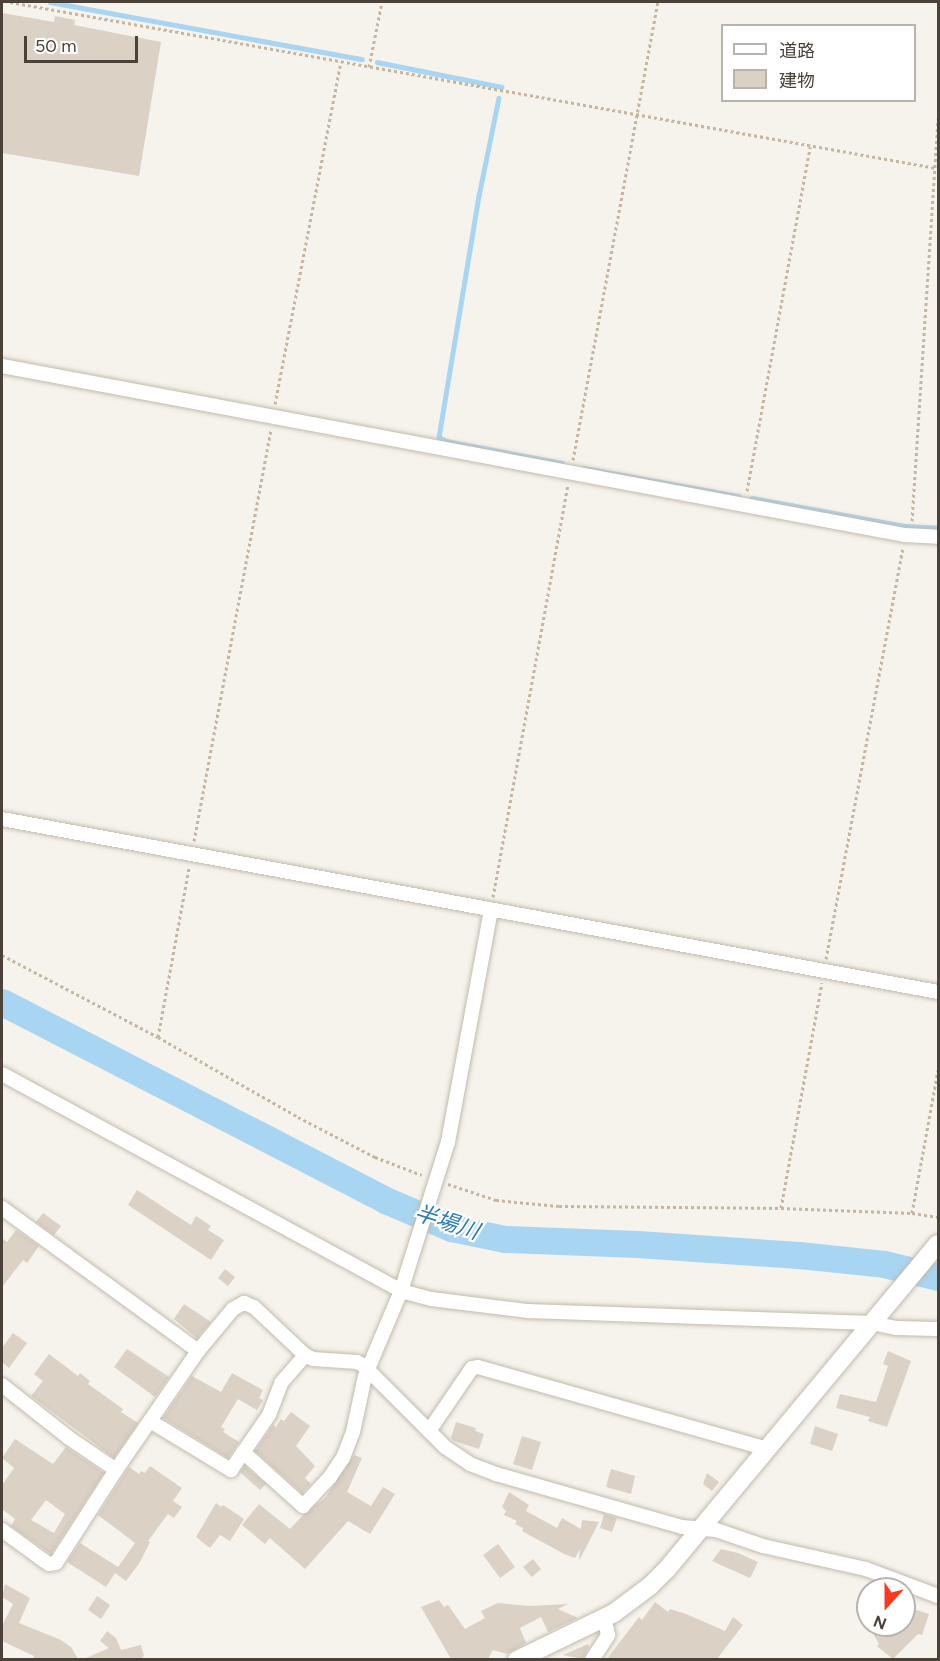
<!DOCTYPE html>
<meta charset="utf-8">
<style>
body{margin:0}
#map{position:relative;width:940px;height:1661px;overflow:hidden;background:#f6f3ec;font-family:Figtree,"Noto Sans JP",sans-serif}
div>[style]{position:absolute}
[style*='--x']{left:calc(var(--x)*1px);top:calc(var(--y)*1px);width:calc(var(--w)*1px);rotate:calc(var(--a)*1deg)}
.stream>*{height:4.5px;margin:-2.25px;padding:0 2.25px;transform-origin:2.25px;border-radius:2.25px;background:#a8d5f2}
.river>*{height:27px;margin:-13.5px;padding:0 13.5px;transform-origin:13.5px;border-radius:13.5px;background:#a8d5f2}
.building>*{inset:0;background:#dbd1c4}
.path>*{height:3px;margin-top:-1.5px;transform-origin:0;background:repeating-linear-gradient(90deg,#c4b69f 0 3px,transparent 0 6px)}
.roads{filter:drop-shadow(0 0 2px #c2baae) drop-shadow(0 0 2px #c2baae)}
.minor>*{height:14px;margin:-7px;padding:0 7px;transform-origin:7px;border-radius:7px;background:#fff}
.tertiary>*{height:18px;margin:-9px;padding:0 9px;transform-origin:9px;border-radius:9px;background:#fff}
span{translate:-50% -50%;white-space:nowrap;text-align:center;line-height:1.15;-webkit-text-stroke:4.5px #fff;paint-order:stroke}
.water-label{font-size:22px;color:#2d7cb2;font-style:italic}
.frame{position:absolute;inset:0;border:3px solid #4b4339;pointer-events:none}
.legend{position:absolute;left:721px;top:24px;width:195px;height:78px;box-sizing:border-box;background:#fff;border:2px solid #b7b4b0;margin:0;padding:8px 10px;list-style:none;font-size:18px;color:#4b4339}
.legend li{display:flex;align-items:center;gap:12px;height:30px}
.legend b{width:30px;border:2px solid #b7b4b0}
.north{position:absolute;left:856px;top:1577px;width:60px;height:60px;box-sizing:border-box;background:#fff;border:2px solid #b7b4b0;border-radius:50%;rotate:201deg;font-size:16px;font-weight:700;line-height:24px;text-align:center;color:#4b4339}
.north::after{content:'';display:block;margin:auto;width:21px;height:27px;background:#fd391c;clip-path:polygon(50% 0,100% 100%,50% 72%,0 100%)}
.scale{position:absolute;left:24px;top:36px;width:114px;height:27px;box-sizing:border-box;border:3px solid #4b4339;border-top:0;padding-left:8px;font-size:18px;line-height:21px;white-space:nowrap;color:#4b4339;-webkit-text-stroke:4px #fff;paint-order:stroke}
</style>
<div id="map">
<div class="stream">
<div style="--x:50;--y:2;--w:317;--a:10.4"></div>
<div style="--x:377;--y:62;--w:127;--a:11.3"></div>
<div style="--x:499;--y:98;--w:100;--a:101.5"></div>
<div style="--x:479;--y:196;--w:244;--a:99.4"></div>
<div style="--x:439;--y:437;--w:8;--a:30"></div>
<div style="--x:446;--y:441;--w:118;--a:10.7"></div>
<div style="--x:584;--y:468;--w:157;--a:10.3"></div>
<div style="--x:752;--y:498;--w:156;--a:10.4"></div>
<div style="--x:905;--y:526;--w:33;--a:3"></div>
</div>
<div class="river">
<div style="--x:2;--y:1002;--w:431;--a:27.3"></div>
<div style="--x:385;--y:1200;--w:72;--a:23"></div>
<div style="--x:451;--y:1228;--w:55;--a:11.5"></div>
<div style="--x:505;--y:1239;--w:132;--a:2.2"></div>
<div style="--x:637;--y:1244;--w:162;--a:3.9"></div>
<div style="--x:799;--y:1255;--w:85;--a:6"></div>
<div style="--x:884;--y:1264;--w:56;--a:13.5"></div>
</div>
<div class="building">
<div style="clip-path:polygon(2px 13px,54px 22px,55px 16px,75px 20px,74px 25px,161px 42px,139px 176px,2px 153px)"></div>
<div style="clip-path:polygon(137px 1190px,191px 1225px,196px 1216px,211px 1226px,208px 1230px,224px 1240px,211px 1260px,128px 1205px)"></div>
<div style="clip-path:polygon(43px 1213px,61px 1226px,54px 1235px,36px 1222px)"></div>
<div style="clip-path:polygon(16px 1230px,39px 1246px,27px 1263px,23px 1260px,2px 1287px,2px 1238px,7px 1242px)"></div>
<div style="clip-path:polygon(225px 1269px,235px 1277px,228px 1286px,218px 1278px)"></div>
<div style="clip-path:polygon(184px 1304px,211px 1322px,197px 1338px,174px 1319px)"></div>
<div style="clip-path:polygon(13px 1333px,27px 1343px,9px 1368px,2px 1362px,2px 1348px)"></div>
<div style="clip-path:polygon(127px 1349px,169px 1377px,155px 1397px,114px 1367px)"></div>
<div style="clip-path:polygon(888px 1351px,911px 1361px,887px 1427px,868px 1421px,870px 1417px,836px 1408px,840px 1394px,876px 1402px,888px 1366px,883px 1364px)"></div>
<div style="clip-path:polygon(49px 1354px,78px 1376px,80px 1373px,90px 1381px,88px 1384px,123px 1409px,121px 1412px,138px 1423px,114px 1458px,31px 1396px,43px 1381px,34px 1374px)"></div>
<div style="clip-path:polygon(232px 1373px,263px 1390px,259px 1398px,263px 1400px,257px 1410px,238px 1399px,221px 1427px,225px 1429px,223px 1432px,239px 1442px,228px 1458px,163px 1418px,192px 1376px,221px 1392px)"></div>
<div style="clip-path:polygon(291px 1412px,310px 1426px,296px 1446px,315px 1466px,305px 1478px,311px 1484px,302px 1493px,255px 1451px,273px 1425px,276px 1427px,281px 1419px,284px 1421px)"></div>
<div style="clip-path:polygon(456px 1422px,476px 1428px,475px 1431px,484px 1434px,479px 1449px,454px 1441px,451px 1438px)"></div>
<div style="clip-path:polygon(815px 1426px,838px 1434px,832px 1451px,810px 1444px)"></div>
<div style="clip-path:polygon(522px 1436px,541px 1442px,532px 1470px,513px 1464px)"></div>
<div style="clip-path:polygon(evenodd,15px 1439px,53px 1464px,66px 1447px,104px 1473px,51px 1554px,11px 1526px,15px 1519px,2px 1509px,2px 1485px,14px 1468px,2px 1458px,15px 1439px,46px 1500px,65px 1514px,54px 1533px,31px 1520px,46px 1500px)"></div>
<div style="clip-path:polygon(354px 1455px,362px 1458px,347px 1492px,371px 1506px,383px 1487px,395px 1494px,370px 1534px,348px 1521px,305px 1569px,270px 1538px,265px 1544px,242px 1525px,259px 1504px,290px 1529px,303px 1515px,325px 1498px)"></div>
<div style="clip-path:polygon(150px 1466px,182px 1488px,173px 1501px,182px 1507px,174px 1518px,168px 1514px,148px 1541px,150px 1542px,140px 1562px,126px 1581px,115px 1573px,106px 1587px,67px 1562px,80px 1543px,118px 1567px,135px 1543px,98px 1515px,129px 1467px,139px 1474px,141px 1471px,145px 1473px)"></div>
<div style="clip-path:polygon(245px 1466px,266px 1484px,260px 1490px,240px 1472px)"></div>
<div style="clip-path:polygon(611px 1469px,635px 1476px,631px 1494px,606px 1487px)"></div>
<div style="clip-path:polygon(707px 1473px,719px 1482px,712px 1491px,703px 1484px)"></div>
<div style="clip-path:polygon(509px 1492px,529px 1505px,526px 1511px,557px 1528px,562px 1518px,581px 1529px,582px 1520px,599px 1522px,579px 1561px,580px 1549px,575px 1558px,564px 1554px,522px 1531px,523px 1528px,515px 1524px,517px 1521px,504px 1515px,506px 1511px,502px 1507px)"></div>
<div style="clip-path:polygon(216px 1503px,221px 1507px,223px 1505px,244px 1519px,230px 1541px,220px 1535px,210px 1548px,196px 1537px)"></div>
<div style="clip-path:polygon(604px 1514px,617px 1518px,612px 1532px,600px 1528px)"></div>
<div style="clip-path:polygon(498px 1544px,515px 1567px,500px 1578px,483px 1555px)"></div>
<div style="clip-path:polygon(721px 1549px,738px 1553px,758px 1562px,750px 1578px,712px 1561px)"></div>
<div style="clip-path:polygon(533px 1559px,541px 1569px,532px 1577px,523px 1567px)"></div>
<div style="clip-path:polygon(5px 1584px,30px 1598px,19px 1623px,61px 1640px,71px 1647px,78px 1659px,33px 1659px,34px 1656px,2px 1641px,2px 1626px,13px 1604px,2px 1597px)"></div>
<div style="clip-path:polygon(97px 1596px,110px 1605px,101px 1619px,88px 1610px)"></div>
<div style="clip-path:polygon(439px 1600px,444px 1607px,448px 1605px,465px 1629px,485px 1618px,481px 1611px,498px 1603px,530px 1606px,568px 1604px,558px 1609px,578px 1618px,548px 1632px,541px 1617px,520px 1628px,526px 1643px,507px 1654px,493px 1650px,488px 1659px,451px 1659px,421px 1607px)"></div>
<div style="clip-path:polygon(655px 1602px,668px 1612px,670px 1609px,686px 1614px,725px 1631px,733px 1617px,743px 1625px,717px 1659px,607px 1659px,639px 1617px,642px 1620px)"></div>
<div style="clip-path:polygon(904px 1606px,929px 1614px,922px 1635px,918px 1634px,893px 1659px,877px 1646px,879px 1644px,868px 1625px,904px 1625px)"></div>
<div style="clip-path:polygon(107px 1631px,116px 1638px,121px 1650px,141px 1645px,144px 1656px,141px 1659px,84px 1659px,109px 1648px,100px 1641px)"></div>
<div style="clip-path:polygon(588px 1644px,589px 1647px,583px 1659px,563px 1655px)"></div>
</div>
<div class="path">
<div style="--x:10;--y:2;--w:941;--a:10.16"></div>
<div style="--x:369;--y:67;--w:66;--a:-78.7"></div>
<div style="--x:275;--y:404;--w:348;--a:-79.1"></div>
<div style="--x:573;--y:460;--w:466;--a:-79.5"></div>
<div style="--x:747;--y:491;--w:350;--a:-79.6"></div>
<div style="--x:912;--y:521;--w:403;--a:-86.3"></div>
<div style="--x:194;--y:841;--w:419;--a:-79.4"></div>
<div style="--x:493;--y:897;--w:419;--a:-79.7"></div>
<div style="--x:2;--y:955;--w:176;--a:27.7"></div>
<div style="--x:158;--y:1037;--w:161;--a:29.7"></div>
<div style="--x:298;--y:1117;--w:87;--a:27.5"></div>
<div style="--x:375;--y:1157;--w:50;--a:21"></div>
<div style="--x:826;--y:959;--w:417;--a:-79.4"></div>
<div style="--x:158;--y:1037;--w:172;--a:-79.6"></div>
<div style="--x:448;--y:1184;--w:51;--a:18.4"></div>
<div style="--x:496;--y:1200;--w:63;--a:5.4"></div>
<div style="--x:559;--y:1206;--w:222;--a:0.5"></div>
<div style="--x:781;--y:1208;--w:131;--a:2.2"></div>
<div style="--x:912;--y:1213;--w:26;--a:9"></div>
<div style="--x:781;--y:1208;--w:229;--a:-79.7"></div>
<div style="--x:912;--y:1213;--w:145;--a:-79.7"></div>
</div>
<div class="roads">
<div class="minor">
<div style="--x:2;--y:366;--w:919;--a:10.6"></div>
<div style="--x:905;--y:535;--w:33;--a:3"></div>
<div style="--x:2;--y:819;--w:952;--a:10.47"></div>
<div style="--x:2;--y:1074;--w:454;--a:28.5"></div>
<div style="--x:401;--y:1291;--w:31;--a:15"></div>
<div style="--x:431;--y:1299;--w:98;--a:7.1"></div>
<div style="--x:528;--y:1311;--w:344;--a:2"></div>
<div style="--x:872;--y:1323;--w:25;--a:12"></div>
<div style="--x:896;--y:1328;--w:42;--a:1.4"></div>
<div style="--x:2;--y:1208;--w:243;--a:36.1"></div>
<div style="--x:2;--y:1385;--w:85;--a:38.3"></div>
<div style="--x:69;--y:1438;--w:57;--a:34.2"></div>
<div style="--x:116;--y:1470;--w:145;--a:-55.4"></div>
<div style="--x:198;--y:1351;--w:55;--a:-50.2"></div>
<div style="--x:233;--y:1309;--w:13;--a:-29"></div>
<div style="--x:244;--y:1303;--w:11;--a:22"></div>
<div style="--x:254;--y:1307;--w:70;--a:43.3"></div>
<div style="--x:305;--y:1355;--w:9;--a:27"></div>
<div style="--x:313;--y:1359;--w:44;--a:3.9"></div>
<div style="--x:357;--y:1362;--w:7;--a:27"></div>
<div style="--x:363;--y:1365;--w:116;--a:45"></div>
<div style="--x:445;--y:1447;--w:30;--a:34"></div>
<div style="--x:470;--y:1464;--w:28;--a:21"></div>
<div style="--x:496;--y:1474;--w:193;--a:15.9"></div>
<div style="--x:682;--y:1527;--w:34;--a:5"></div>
<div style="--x:716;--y:1530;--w:50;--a:18.8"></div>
<div style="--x:763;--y:1546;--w:106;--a:12.6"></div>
<div style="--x:866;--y:1569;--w:77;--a:20.6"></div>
<div style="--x:150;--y:1421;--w:95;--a:31.2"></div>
<div style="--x:231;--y:1470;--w:67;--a:-55.4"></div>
<div style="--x:269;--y:1415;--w:34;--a:-69"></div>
<div style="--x:281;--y:1383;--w:37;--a:-49"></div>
<div style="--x:429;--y:1431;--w:76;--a:-55.7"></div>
<div style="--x:472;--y:1368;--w:6;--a:-9"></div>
<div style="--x:478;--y:1367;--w:300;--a:15.8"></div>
<div style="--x:243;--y:1452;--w:81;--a:42"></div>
<div style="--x:303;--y:1506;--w:40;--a:-47"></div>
<div style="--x:330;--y:1477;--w:23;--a:-56"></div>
<div style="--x:343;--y:1458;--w:28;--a:-69"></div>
<div style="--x:353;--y:1432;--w:57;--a:-77.9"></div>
<div style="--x:365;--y:1376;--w:92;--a:-67"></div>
<div style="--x:401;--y:1291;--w:156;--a:-72.5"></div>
<div style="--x:448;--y:1142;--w:235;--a:-79.5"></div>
<div style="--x:2;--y:1530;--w:51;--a:36.2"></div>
<div style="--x:43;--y:1560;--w:7;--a:34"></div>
<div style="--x:49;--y:1564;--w:7;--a:-8"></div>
<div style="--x:56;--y:1563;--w:111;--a:-57.2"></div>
<div style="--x:592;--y:1660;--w:30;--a:-57"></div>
<div style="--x:608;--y:1635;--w:17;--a:-103"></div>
</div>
<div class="tertiary">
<div style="--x:517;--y:1660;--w:108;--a:-25.9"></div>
<div style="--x:614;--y:1613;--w:45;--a:-36.9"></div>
<div style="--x:650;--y:1586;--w:24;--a:-45"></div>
<div style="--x:667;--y:1569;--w:423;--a:-50.2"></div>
</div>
</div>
<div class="water-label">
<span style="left:447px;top:1222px;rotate:18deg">半場川</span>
</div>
<div class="frame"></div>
<ul class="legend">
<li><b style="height:8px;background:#fff"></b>道路</li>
<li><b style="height:16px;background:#dbd1c4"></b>建物</li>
</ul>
<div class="north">N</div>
<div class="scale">50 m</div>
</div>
